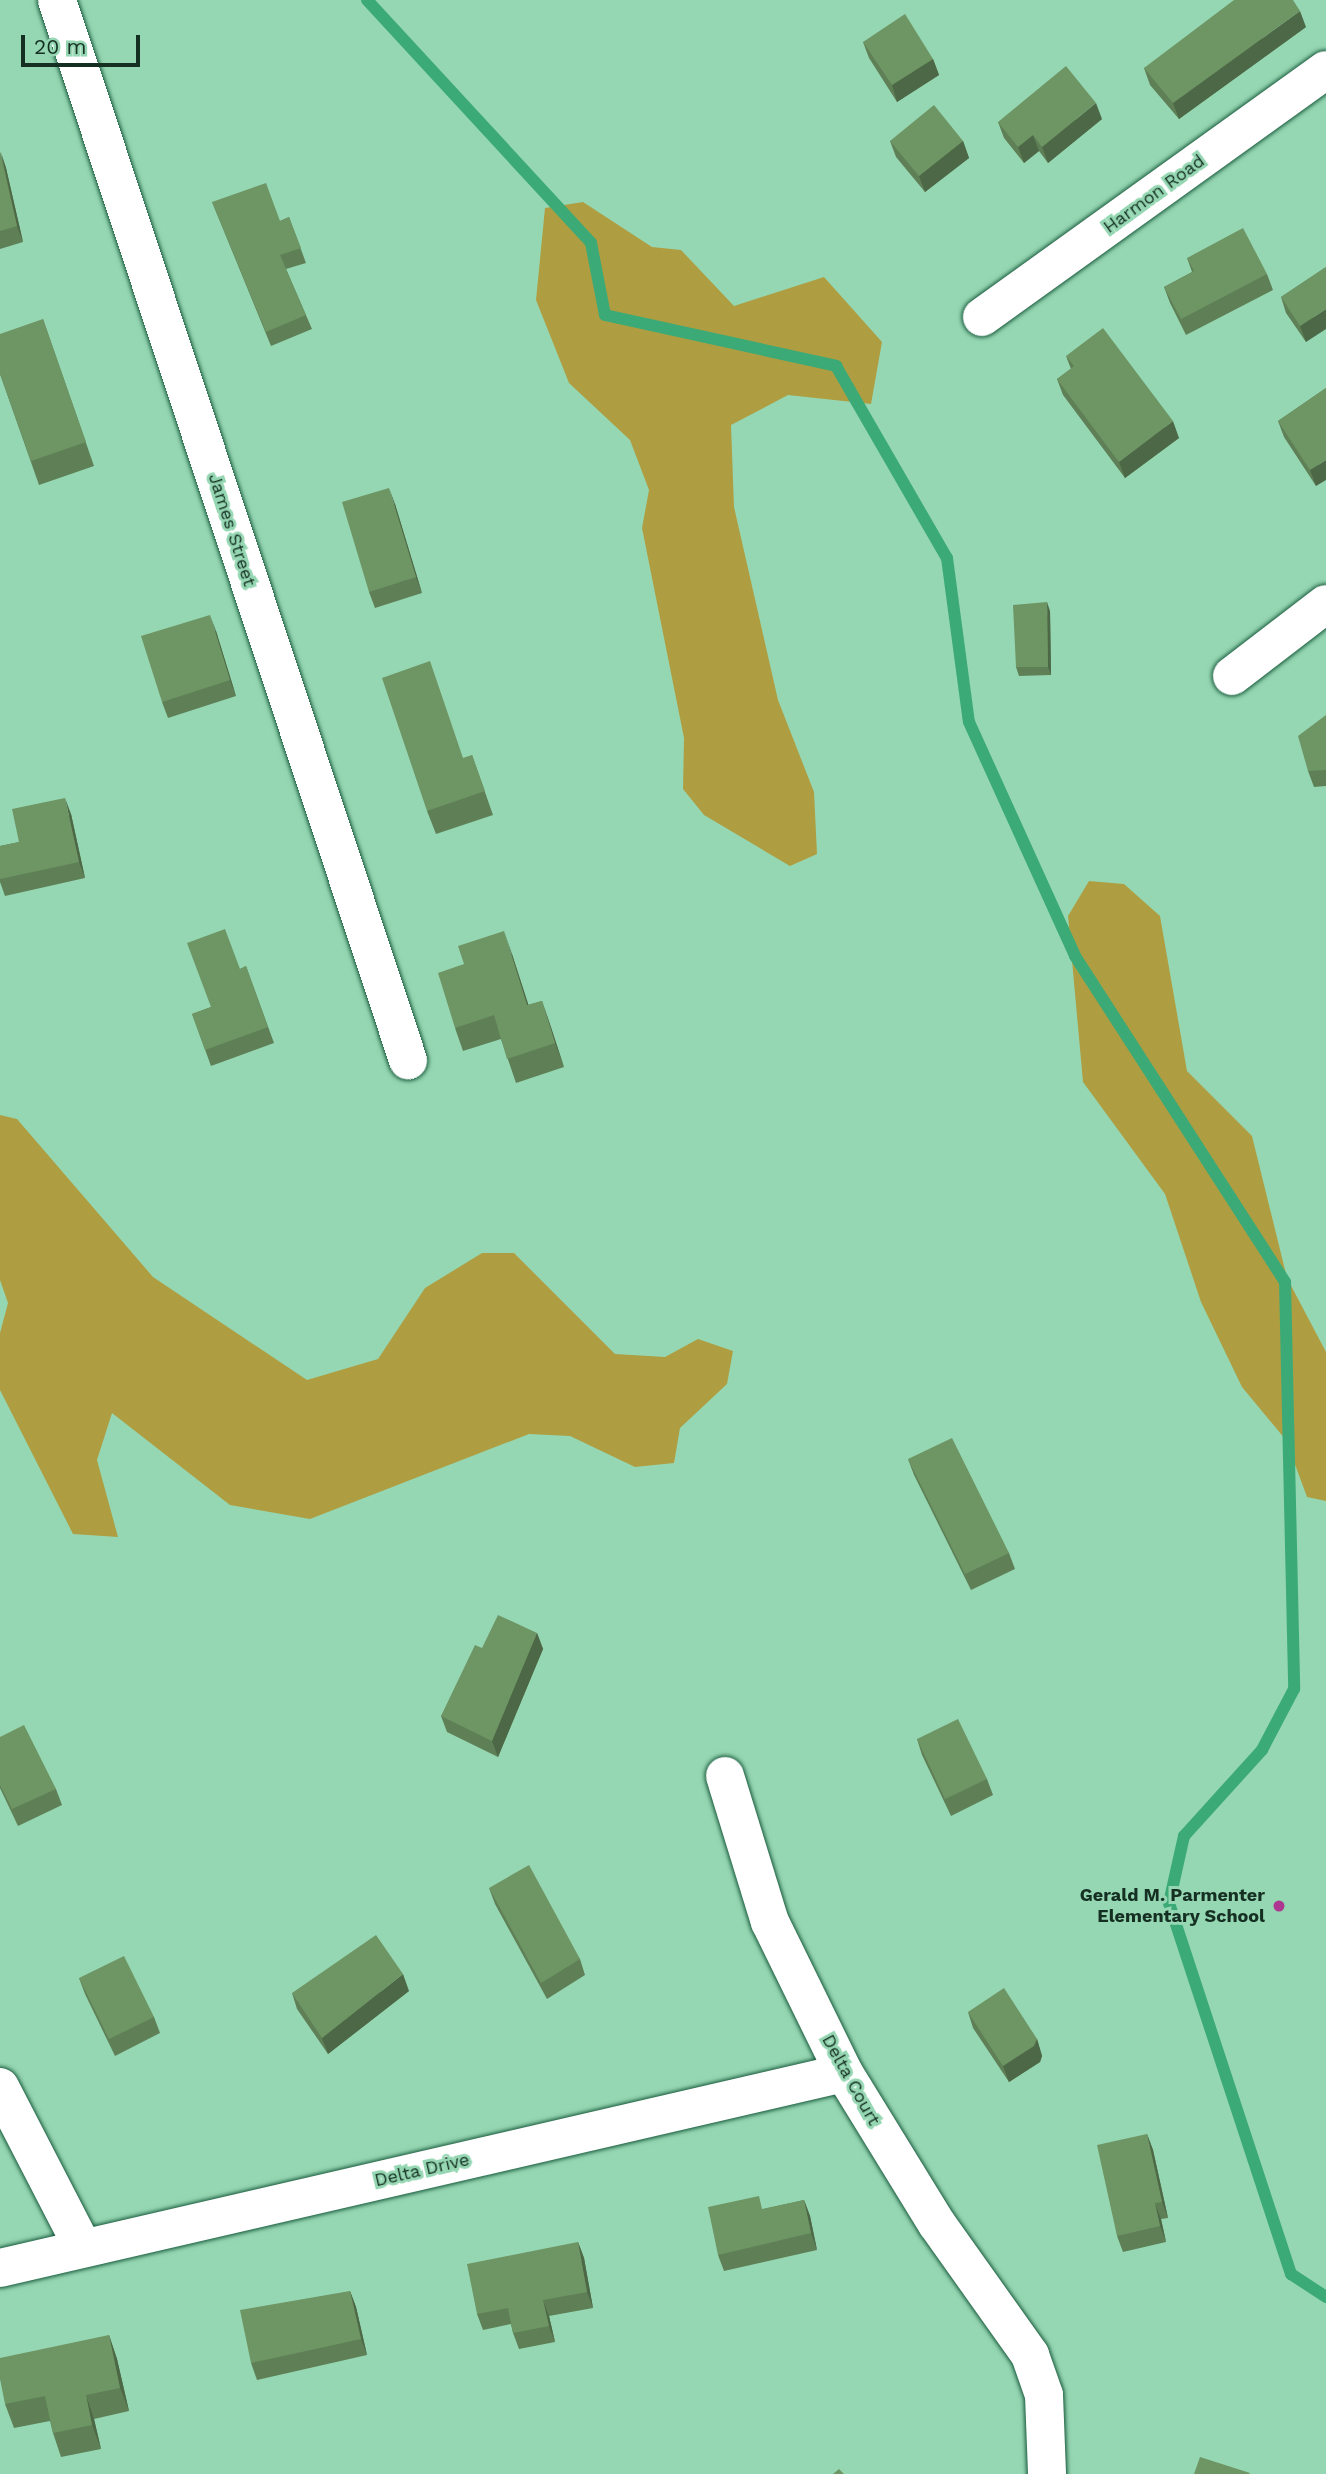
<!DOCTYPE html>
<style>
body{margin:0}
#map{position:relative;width:1326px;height:2474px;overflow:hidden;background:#96d7b3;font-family:"Work Sans",sans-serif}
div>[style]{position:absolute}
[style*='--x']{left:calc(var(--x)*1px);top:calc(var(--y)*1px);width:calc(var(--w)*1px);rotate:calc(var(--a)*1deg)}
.green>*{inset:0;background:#ae9e41}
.stream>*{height:12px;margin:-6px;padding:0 6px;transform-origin:6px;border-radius:6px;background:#3caa77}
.roads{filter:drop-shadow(0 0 2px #195b3d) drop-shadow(0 0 2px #195b3d)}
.minor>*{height:38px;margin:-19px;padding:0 19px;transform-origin:19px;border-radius:19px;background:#fff}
.wall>*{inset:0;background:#5f8056}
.shaded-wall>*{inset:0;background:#4d6846}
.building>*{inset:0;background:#6e9564}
.dots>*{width:19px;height:19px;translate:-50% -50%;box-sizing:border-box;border:4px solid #96d7b3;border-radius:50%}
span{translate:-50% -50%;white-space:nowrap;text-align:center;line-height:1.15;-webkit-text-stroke:6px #96d7b3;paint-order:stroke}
.street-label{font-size:18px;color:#153022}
.poi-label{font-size:18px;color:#153022;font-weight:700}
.right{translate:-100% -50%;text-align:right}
.scale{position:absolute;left:21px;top:35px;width:119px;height:32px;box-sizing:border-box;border:4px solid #153022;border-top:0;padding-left:9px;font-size:21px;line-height:24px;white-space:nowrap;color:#153022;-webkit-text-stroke:5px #96d7b3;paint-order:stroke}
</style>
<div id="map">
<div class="green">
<div style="clip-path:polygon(583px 202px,652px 247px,681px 250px,734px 306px,824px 277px,882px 342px,871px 404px,788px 395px,731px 425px,734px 507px,778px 700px,814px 792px,817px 854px,790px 866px,704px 815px,683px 789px,684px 738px,642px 528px,649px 490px,630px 440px,569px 383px,536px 300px,545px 208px)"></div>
<div style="clip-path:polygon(1089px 881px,1124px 884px,1160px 916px,1187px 1071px,1252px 1136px,1287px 1278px,1326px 1352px,1326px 1501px,1307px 1497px,1286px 1440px,1242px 1387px,1201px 1302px,1165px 1194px,1083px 1082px,1068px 916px)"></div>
<div style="clip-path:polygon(0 1115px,17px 1119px,153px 1277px,307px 1380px,378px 1359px,425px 1288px,482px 1253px,514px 1253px,615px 1354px,665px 1357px,698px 1339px,733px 1351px,727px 1384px,680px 1428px,674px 1463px,635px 1467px,570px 1436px,529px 1434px,310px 1519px,230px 1505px,112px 1413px,97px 1460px,118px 1537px,73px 1534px,0 1390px,0 1333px,8px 1303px,0 1280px)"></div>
</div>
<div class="stream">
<div style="--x:367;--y:0;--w:330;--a:47.3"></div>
<div style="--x:591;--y:243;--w:73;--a:79"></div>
<div style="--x:605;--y:315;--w:237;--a:12.4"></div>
<div style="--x:836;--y:366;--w:222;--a:60"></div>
<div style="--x:947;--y:558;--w:165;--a:82.4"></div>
<div style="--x:969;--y:722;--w:257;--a:65.6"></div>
<div style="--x:1075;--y:956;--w:388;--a:57.2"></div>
<div style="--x:1285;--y:1282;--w:407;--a:88.7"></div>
<div style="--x:1294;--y:1689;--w:69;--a:117.7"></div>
<div style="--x:1262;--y:1750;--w:116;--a:132.2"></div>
<div style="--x:1184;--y:1836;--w:69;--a:102.6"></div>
<div style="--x:1169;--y:1903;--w:391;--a:71.8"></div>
<div style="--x:1291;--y:2274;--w:42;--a:33.3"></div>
</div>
<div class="roads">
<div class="minor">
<div style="--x:57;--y:0;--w:1117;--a:71.68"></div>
<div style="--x:982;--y:317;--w:423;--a:-35.7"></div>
<div style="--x:1232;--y:676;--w:118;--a:-37.5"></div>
<div style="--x:725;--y:1776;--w:153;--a:72.9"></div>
<div style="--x:770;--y:1922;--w:168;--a:63.9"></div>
<div style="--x:844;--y:2073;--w:177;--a:58.4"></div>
<div style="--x:937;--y:2224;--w:161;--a:54.6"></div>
<div style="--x:1030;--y:2355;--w:42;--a:70.7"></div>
<div style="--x:1044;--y:2395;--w:79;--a:87.8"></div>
<div style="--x:0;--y:2087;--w:181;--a:62.7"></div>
<div style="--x:0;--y:2268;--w:866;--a:-13.01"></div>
</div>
</div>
<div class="wall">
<div style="clip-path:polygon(1306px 27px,1179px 119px,1150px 85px,1144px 68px)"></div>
<div style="clip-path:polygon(863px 42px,933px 59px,939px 75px,897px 102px,869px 58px)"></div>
<div style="clip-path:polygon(1102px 119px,1048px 163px,1039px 151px,1024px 163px,1004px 138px,998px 122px)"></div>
<div style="clip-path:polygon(890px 141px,963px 141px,969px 158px,925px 192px,896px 157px)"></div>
<div style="clip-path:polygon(0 152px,6px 168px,23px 242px,0 249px)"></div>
<div style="clip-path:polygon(212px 202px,280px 221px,289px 217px,306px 263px,286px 269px,312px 329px,271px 346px)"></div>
<div style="clip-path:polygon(1187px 258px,1267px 274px,1273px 290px,1186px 335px,1170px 303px,1164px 287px,1192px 272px)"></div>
<div style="clip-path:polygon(1326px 267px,1306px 342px,1286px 313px,1281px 297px)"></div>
<div style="clip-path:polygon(43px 319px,94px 466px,39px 485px,0 374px)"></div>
<div style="clip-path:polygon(1066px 356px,1179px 438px,1125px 478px,1063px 395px,1057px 379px,1071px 369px)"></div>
<div style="clip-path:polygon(1326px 388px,1316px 486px,1284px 437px,1278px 421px)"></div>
<div style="clip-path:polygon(395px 504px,422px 593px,375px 608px,369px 592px)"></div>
<div style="clip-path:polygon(1050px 611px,1051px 675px,1019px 676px,1016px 667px)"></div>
<div style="clip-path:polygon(216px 631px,236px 696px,168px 718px,162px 702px)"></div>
<div style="clip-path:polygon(1326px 715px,1326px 786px,1314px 787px,1308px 771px)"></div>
<div style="clip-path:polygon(472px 755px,493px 815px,436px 834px,427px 811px)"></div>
<div style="clip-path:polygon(71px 814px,85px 878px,5px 896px,0 882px,0 846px,19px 842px)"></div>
<div style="clip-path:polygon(512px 954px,528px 1005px,542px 1001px,564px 1067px,516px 1083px,501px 1039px,463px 1051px,455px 1028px)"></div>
<div style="clip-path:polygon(246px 966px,274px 1043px,211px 1066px,192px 1014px,211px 1007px,240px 969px)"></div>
<div style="clip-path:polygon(908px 1459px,1009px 1553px,1015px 1569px,971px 1590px,914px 1475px)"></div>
<div style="clip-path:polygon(537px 1633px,543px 1649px,498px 1757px,447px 1732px,441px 1716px)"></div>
<div style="clip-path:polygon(0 1737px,56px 1789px,62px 1805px,18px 1826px,0 1788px)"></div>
<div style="clip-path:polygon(917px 1739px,987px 1779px,993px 1795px,951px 1816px,922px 1755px)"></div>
<div style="clip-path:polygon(489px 1888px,580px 1959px,585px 1975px,547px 1999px,495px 1904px)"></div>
<div style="clip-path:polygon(79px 1978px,154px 2017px,160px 2033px,115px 2056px,85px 1994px)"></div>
<div style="clip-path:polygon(409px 1991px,328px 2054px,297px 2009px,292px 1993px)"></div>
<div style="clip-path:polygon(968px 2012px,1037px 2039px,1042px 2056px,1040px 2062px,1009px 2082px,973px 2028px)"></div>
<div style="clip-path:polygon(1147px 2134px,1153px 2150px,1168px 2218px,1161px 2219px,1166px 2242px,1123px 2252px,1117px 2236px)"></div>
<div style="clip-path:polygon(804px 2200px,810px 2216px,817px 2250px,724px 2271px,718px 2255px,764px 2209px)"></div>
<div style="clip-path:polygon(578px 2242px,584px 2258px,593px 2308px,549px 2316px,555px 2342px,519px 2349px,513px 2333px,511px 2324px,483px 2330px,477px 2314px)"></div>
<div style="clip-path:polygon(350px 2291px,356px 2307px,367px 2355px,257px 2380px,251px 2363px)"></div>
<div style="clip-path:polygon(109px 2335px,117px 2359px,129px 2411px,94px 2419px,101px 2449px,61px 2457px,53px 2433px,50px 2421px,14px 2428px,5px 2404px)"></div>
</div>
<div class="shaded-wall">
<div style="clip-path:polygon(1300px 11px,1306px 27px,1179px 119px,1173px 103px)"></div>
<div style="clip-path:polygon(933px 59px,939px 75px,897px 102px,892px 85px)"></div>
<div style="clip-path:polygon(1096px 103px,1102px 119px,1048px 163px,1042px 147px)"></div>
<div style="clip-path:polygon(1033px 135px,1039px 151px,1024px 163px,1018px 147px)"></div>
<div style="clip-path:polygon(963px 141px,969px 158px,925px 192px,919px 176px)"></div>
<div style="clip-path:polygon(1px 152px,6px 168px,23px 242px,17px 226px)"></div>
<div style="clip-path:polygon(1326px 309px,1326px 329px,1306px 342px,1300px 326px)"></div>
<div style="clip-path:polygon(1173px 421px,1179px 438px,1125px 478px,1119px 462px)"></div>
<div style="clip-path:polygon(1326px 460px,1326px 480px,1316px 486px,1310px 470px)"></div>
<div style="clip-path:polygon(389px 488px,395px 504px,422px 593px,416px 577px)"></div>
<div style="clip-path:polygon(1047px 602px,1050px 611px,1051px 675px,1048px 667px)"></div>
<div style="clip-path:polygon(210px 615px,216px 631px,236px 696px,230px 680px)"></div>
<div style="clip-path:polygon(65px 798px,71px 814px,85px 878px,79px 862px)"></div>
<div style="clip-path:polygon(504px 931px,512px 954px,536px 1028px,527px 1005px)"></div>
<div style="clip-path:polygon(542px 1001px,550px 1024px,564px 1067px,555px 1043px)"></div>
<div style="clip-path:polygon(537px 1633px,543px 1649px,498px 1757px,492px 1741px)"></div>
<div style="clip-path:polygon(403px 1974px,409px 1991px,328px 2054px,322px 2038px)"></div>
<div style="clip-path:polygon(1037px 2039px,1042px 2056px,1040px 2062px,1009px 2082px,1003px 2066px)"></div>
<div style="clip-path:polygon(1147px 2134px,1153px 2150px,1168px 2218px,1162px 2202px)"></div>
<div style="clip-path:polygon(804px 2200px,810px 2216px,817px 2250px,811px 2233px)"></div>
<div style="clip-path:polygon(1155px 2203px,1161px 2219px,1166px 2242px,1160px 2226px)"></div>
<div style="clip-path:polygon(578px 2242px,584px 2258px,593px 2308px,587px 2292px)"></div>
<div style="clip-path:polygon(350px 2291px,356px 2307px,367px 2355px,361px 2339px)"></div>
<div style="clip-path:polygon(543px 2300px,549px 2316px,555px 2342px,549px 2326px)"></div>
<div style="clip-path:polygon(109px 2335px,117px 2359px,129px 2411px,120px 2388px)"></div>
<div style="clip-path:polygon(86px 2395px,94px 2419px,101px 2449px,92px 2425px)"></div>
</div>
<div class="building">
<div style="clip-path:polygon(1234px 0,1293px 0,1300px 11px,1173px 103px,1144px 68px)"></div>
<div style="clip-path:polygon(905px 14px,933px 59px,892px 85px,863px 42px)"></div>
<div style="clip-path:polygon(1066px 66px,1096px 103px,1042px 147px,1033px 135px,1018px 147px,998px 122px)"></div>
<div style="clip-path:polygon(934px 105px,963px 141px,919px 176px,890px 141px)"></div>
<div style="clip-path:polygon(0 152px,17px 226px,0 231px)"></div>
<div style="clip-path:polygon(266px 183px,280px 221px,289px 217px,301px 248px,280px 255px,306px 315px,266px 332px,212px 202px)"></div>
<div style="clip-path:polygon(1243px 228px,1267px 274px,1181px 319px,1164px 287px,1194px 271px,1187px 258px)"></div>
<div style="clip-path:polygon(1326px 267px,1326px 309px,1300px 326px,1281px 297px)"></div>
<div style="clip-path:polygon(43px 319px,86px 442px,31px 461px,0 374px,0 334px)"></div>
<div style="clip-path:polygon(1103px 328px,1173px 421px,1119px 462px,1057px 379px,1074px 366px,1066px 356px)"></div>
<div style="clip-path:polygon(1326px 388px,1326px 460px,1310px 470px,1278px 421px)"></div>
<div style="clip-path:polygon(389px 488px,416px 577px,369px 592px,342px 502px)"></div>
<div style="clip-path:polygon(1047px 602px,1048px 667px,1016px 667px,1013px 605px)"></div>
<div style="clip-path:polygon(210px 615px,230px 680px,162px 702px,141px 636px)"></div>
<div style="clip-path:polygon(430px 661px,463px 758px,472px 755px,485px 791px,427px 811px,382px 678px)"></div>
<div style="clip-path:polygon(1326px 715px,1326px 770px,1308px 771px,1298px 736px)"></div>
<div style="clip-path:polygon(65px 798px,79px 862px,0 879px,0 846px,19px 842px,12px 809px)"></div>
<div style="clip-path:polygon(225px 929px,240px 969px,246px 966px,268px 1027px,205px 1050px,192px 1014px,211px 1007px,187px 943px)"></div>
<div style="clip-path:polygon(504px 931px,527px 1005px,542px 1001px,555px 1043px,507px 1059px,494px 1015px,455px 1028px,438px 973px,464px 964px,458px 946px)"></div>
<div style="clip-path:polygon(952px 1438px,1009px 1553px,965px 1574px,908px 1459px)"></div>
<div style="clip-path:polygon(498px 1615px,537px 1633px,492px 1741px,441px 1716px,475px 1645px,482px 1648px)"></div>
<div style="clip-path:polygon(958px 1719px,987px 1779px,945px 1799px,917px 1739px)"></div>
<div style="clip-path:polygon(24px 1725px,56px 1789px,12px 1809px,0 1785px,0 1737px)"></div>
<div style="clip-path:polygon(529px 1865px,580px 1959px,541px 1983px,489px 1888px)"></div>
<div style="clip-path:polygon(376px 1935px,403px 1974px,322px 2038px,292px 1993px)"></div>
<div style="clip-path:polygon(124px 1956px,154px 2017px,109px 2039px,79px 1978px)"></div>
<div style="clip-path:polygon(1004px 1988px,1037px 2039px,1034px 2046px,1003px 2066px,968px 2012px)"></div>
<div style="clip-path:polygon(1147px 2134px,1162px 2202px,1155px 2203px,1160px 2226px,1117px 2236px,1097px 2145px)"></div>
<div style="clip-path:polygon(759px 2196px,762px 2209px,804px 2200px,811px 2233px,718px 2255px,708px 2207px)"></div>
<div style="clip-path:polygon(578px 2242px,587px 2292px,543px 2300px,549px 2326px,513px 2333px,508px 2308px,477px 2314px,467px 2264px)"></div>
<div style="clip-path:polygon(350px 2291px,361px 2339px,251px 2363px,240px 2310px)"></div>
<div style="clip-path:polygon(109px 2335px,120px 2388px,86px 2395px,92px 2425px,53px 2433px,45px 2396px,5px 2404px,0 2379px,0 2358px)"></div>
<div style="clip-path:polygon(1200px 2457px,1250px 2473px,1249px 2474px,1194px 2474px)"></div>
<div style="clip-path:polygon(839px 2469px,844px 2474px,833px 2474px)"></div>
</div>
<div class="dots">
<div style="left:1279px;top:1906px;background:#ad388f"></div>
</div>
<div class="street-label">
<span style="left:1154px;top:194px;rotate:-36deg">Harmon Road</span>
<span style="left:232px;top:530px;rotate:72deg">James Street</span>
<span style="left:851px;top:2080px;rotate:61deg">Delta Court</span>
<span style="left:422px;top:2170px;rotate:-13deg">Delta Drive</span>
</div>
<div class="poi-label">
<span class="right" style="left:1265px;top:1906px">Gerald M. Parmenter<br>Elementary School</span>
</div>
<div class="scale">20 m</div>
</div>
